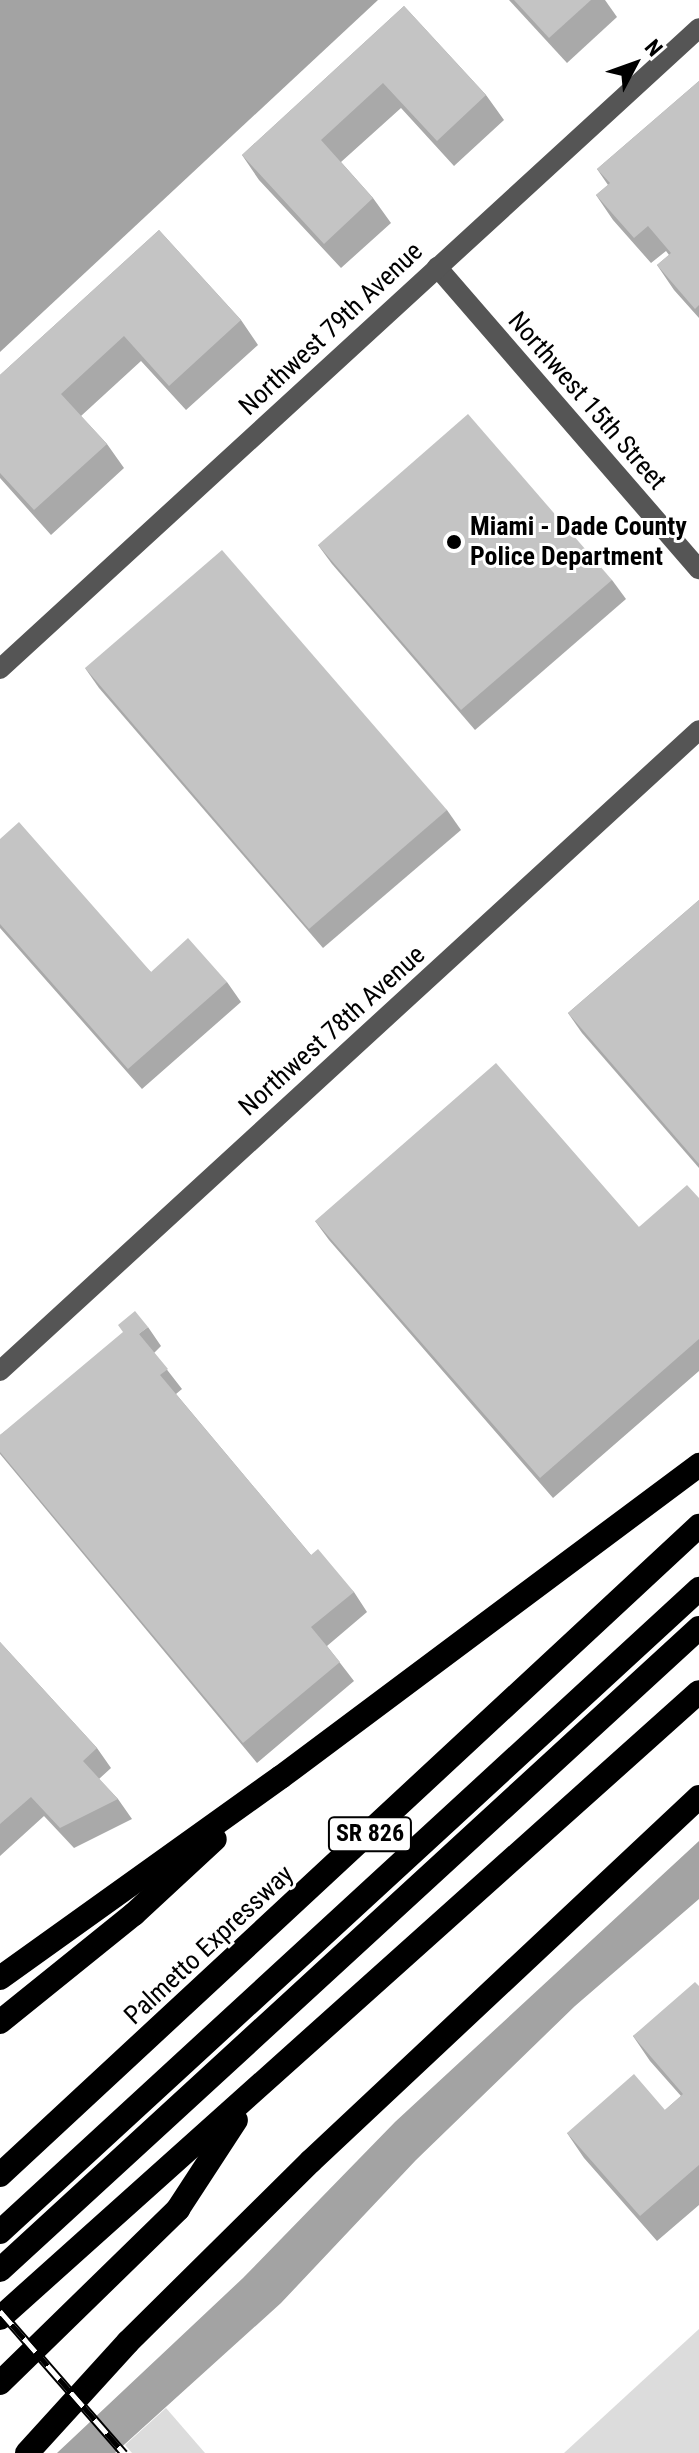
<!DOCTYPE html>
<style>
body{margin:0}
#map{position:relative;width:699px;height:2453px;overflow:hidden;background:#fff;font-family:"Roboto Condensed",sans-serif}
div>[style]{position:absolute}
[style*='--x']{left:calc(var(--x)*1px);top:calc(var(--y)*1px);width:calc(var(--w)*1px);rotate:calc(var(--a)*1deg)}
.green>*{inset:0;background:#dcdcdc}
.water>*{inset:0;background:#a3a3a3}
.minor>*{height:20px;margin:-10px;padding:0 10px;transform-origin:10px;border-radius:10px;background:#555}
.highway>*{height:24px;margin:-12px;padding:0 12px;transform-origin:12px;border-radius:12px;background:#000}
.rail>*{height:9px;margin-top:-4.5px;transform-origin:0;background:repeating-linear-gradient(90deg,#fff 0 18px,#000 0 36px);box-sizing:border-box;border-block:2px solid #000}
.wall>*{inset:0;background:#a9a9a9}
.building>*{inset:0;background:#c4c4c4}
.dots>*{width:22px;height:22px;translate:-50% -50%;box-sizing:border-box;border:4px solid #fff;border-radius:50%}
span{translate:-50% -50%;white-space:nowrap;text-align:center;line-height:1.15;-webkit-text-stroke:6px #fff;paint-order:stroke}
.shield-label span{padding:2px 6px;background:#fff;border:2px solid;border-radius:6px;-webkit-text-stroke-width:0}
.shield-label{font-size:24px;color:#000;font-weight:700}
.street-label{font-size:26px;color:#000}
.poi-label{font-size:26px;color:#000;font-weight:700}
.left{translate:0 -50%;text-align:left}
.north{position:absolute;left:595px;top:24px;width:80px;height:80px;-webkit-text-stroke:6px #fff;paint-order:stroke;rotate:49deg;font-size:22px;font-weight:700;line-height:32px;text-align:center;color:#000}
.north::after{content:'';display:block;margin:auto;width:28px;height:36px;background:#000;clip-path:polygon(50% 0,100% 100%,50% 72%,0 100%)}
</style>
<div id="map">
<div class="green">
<div style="clip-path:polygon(699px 2329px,699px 2453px,564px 2453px,639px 2384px)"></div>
<div style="clip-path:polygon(166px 2408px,205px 2453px,132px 2453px,125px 2445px)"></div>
</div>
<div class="water">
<div style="clip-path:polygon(0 0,378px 0,0 352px)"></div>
<div style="clip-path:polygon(699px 1841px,699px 1899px,575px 2006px,416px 2160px,281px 2303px,115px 2453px,57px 2453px,243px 2278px,395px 2122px)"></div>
</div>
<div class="minor">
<div style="--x:437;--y:267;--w:400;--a:49.1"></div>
<div style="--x:0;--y:669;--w:948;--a:-42.52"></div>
<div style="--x:0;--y:1371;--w:948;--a:-42.52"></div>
</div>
<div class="highway">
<div style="--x:0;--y:1978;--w:345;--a:-35.6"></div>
<div style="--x:281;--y:1777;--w:522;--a:-36.74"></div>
<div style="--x:0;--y:2022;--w:172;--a:-38.9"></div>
<div style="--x:134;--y:1914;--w:110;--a:-42.8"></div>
<div style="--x:0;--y:2175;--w:954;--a:-42.88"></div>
<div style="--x:0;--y:2232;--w:950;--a:-42.61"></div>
<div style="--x:0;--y:2270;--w:949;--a:-42.57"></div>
<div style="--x:0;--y:2318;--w:938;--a:-41.85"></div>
<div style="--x:0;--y:2383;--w:249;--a:-44.3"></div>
<div style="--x:178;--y:2209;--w:106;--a:-56.9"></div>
<div style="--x:27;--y:2453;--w:150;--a:-47.7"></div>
<div style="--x:128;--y:2342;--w:257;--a:-44.7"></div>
<div style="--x:311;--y:2161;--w:532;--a:-43.17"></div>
</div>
<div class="rail">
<div style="--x:0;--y:2311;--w:189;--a:48.9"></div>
</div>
<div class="wall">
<div style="clip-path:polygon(509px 0,605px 0,617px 17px,567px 63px)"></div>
<div style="clip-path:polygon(404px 6px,486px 95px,504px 120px,454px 166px,401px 108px,341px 162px,373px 198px,391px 223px,341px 268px,259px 180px,242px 155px)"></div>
<div style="clip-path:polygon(699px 81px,699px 318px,674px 290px,657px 265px,669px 255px,666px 251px,651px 263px,613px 220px,596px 195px,608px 185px,597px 169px)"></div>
<div style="clip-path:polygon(159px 230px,241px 320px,258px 345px,186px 410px,141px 361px,81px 416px,107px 444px,124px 468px,51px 535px,0 478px,0 375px)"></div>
<div style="clip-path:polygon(318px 545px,612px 580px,626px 599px,475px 730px,332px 564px)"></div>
<div style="clip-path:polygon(85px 668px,447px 810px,461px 830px,323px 948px,99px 688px)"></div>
<div style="clip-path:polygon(0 839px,151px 972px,227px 982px,241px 1002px,142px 1089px,0 928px)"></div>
<div style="clip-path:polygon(699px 900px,699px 1168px,582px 1033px,568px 1013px)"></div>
<div style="clip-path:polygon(699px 1198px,699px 1371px,553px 1498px,329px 1240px,315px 1221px,639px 1227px)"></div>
<div style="clip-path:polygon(148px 1327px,161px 1346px,154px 1353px,182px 1389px,176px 1394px,311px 1555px,354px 1592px,367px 1612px,327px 1646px,354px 1681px,257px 1763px,0 1454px,0 1435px)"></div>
<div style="clip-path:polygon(0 1642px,97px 1748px,111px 1768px,99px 1779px,118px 1799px,132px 1819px,74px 1848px,44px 1816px,0 1856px)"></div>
<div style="clip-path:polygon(699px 1986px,699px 2205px,657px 2241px,584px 2158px,567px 2133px,665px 2110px,681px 2096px,650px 2061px,633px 2036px)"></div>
</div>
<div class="building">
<div style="clip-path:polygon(514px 0,591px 0,549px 38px)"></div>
<div style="clip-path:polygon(404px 6px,486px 95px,437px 141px,383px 83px,321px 140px,373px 198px,324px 244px,242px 155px)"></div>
<div style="clip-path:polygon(699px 81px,699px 305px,695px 309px,657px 265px,671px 253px,648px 226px,634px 238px,596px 195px,610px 183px,597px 169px)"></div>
<div style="clip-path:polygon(159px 230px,241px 320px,169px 386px,124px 336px,61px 394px,107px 444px,34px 510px,0 473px,0 375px)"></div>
<div style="clip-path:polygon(468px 414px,612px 580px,461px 710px,318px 545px)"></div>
<div style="clip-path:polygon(222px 550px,447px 810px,309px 929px,85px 668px)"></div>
<div style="clip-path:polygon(19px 822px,151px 972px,188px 938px,227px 982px,128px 1069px,0 924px,0 839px)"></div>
<div style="clip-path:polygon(699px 900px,699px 1164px,568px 1013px)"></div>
<div style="clip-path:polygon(496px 1063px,639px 1227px,687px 1185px,699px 1198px,699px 1339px,540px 1478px,315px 1221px)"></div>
<div style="clip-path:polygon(135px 1311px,148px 1327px,139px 1334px,168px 1369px,160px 1375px,311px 1555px,318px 1549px,354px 1592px,311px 1627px,340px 1662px,243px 1743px,0 1452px,0 1435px,123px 1332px,118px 1325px)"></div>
<div style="clip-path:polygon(0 1642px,97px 1748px,83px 1761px,118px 1799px,60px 1828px,31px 1797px,0 1824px)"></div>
<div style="clip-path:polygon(695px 1982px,699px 1986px,699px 2165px,640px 2216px,567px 2133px,634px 2074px,665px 2110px,683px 2094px,633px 2036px)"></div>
</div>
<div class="dots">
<div style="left:454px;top:542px;background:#000"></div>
</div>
<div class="shield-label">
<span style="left:370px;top:1834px">SR 826</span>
</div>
<div class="street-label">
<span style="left:331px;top:329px;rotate:-43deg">Northwest 79th Avenue</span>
<span style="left:587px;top:401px;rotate:49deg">Northwest 15th Street</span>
<span style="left:332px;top:1031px;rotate:-42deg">Northwest 78th Avenue</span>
<span style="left:209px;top:1945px;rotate:-43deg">Palmetto Expressway</span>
</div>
<div class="poi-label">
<span class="left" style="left:470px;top:542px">Miami - Dade County<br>Police Department</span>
</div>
<div class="north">N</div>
</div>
